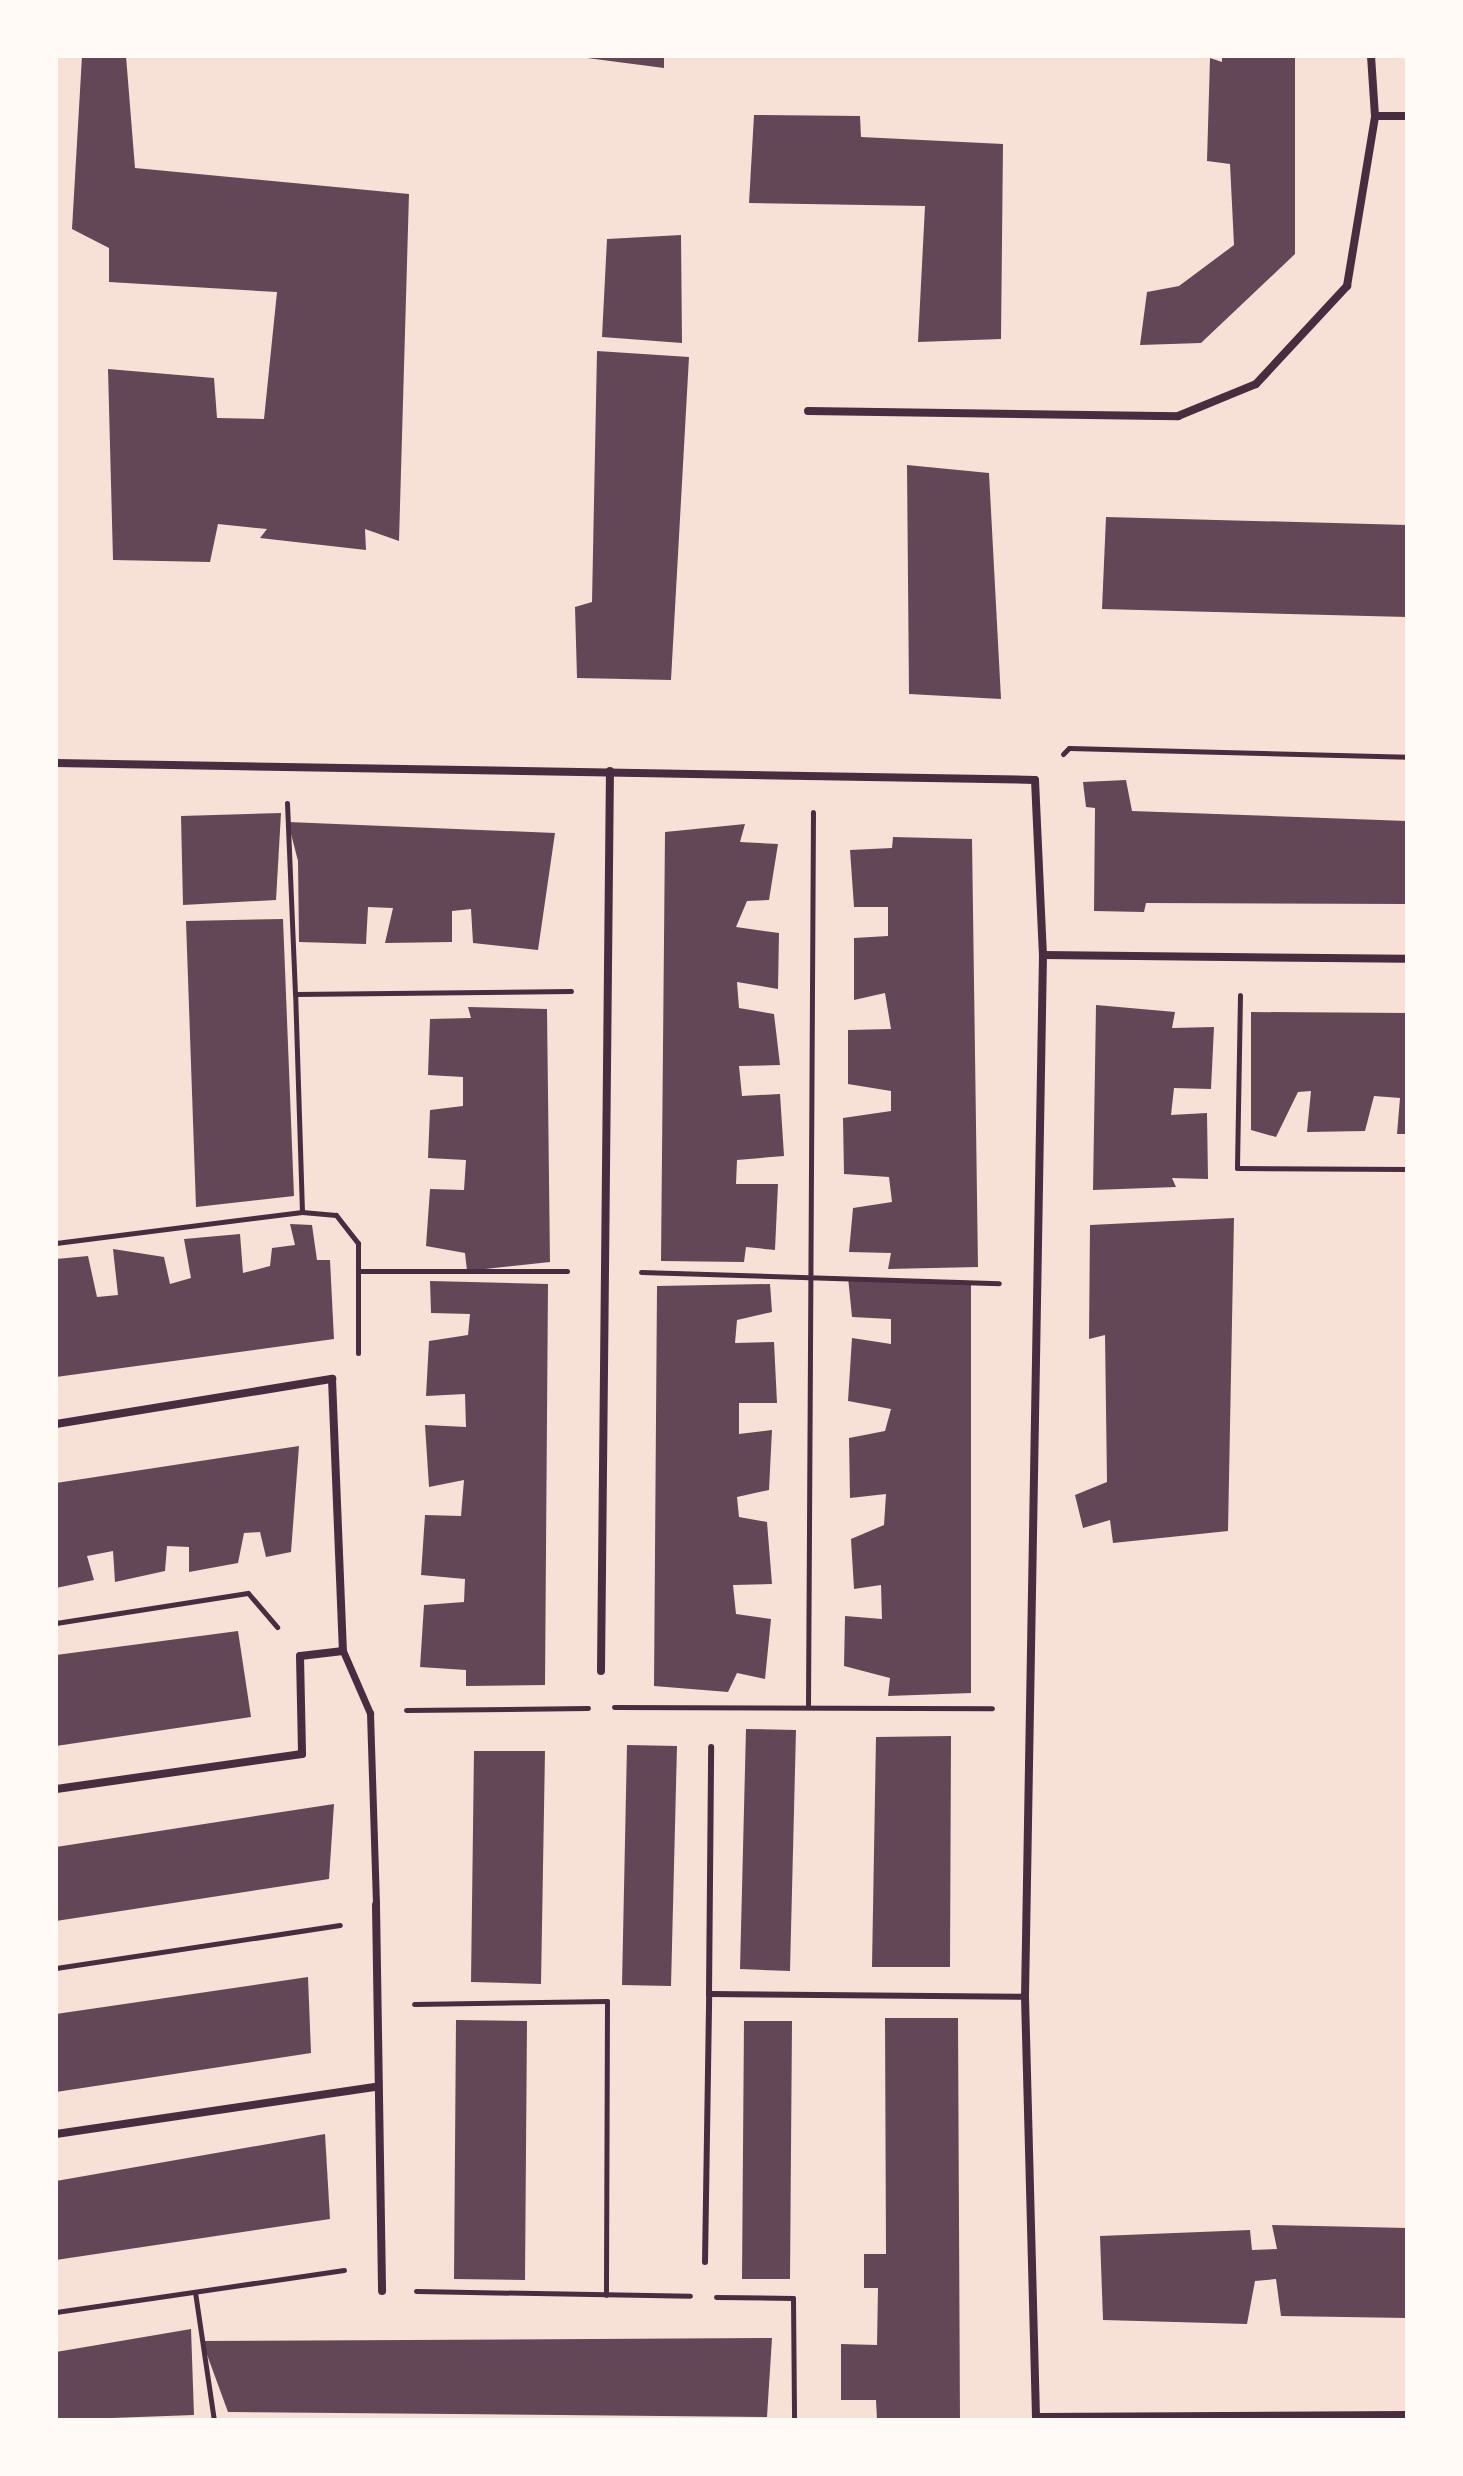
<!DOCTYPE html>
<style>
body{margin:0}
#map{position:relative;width:1463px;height:2476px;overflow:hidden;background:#f7e1d7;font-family:Arial,sans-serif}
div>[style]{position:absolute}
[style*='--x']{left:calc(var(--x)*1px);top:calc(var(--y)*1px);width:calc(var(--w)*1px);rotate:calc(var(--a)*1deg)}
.building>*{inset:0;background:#644757}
.path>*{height:5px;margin:-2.5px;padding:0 2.5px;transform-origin:2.5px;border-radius:2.5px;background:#4a2c40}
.service>*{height:6px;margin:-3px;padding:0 3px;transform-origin:3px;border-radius:3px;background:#4a2c40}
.pedestrian>*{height:7px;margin:-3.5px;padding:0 3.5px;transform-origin:3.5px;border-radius:3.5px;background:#4a2c40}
.minor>*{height:8px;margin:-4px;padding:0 4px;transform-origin:4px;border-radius:4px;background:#4a2c40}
span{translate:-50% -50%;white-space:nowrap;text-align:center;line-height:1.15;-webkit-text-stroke:8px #fffaf5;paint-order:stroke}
.frame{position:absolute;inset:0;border:58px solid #fffaf5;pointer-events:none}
</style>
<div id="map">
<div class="building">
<div style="clip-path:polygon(82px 56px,126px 56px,135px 168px,409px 194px,399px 541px,365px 529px,366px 550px,260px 538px,267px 529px,218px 524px,210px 562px,113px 560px,108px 369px,214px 378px,217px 418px,264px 419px,277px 292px,109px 282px,109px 248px,72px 229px)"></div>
<div style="clip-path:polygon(587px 56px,664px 56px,664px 68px,587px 58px)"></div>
<div style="clip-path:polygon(1222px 56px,1295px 56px,1295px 254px,1201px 343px,1140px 345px,1147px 292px,1179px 286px,1234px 245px,1230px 164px,1207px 161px,1210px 58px,1222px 62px)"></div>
<div style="clip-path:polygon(754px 115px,860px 116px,861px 137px,1003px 144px,1001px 339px,918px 342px,925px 206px,749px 203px)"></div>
<div style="clip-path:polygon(681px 235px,682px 343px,602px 337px,607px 239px)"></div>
<div style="clip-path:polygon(597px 351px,689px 357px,671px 680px,577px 678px,575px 607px,592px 602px)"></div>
<div style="clip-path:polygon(907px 465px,989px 473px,1001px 699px,909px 694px)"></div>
<div style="clip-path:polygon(1106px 517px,1407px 525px,1407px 617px,1102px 609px)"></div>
<div style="clip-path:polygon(1126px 780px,1132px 811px,1407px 821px,1407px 904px,1146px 903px,1144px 912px,1094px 911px,1095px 808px,1086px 807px,1083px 782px)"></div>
<div style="clip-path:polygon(281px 813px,276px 900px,183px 905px,181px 816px)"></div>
<div style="clip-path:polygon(288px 822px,555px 833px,538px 950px,473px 943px,471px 909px,452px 911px,452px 942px,385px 943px,393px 908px,368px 907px,366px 944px,299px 942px,298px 861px)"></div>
<div style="clip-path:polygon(745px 824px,740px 842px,778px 844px,769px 900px,747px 901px,736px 927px,779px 933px,778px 989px,737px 982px,739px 1008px,774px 1014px,780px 1065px,739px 1066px,742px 1096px,780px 1094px,784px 1156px,737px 1160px,736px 1184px,778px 1184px,775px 1250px,746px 1247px,744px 1262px,661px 1261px,665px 832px)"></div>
<div style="clip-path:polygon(893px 837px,972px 839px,978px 1267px,888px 1269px,891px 1253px,849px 1252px,853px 1208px,892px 1202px,889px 1177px,844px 1174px,843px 1118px,891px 1111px,891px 1091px,848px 1084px,848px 1030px,891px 1029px,885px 993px,854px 1000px,854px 938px,888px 936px,888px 907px,854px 907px,850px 850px,892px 848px)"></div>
<div style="clip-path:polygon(283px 919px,294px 1196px,196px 1207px,186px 921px)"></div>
<div style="clip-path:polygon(1096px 1005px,1175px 1012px,1172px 1028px,1214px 1027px,1211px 1089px,1174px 1088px,1171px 1115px,1207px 1113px,1208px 1179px,1172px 1178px,1176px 1187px,1093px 1190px)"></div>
<div style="clip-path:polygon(468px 1007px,547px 1009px,550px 1262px,467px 1271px,465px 1253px,426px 1246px,430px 1189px,464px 1190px,466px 1160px,428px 1158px,430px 1110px,463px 1106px,463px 1077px,428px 1075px,430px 1019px,471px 1018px)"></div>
<div style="clip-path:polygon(1251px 1012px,1407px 1013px,1407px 1134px,1397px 1134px,1400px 1098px,1374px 1096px,1365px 1131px,1307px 1132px,1311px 1091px,1298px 1092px,1276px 1137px,1251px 1130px)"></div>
<div style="clip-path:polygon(1234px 1218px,1228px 1531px,1113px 1543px,1110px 1520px,1083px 1528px,1075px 1495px,1107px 1482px,1105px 1335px,1089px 1339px,1090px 1225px)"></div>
<div style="clip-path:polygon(290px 1224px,312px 1225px,317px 1260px,330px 1260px,334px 1339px,56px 1377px,56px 1259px,88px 1256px,97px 1297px,118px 1295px,113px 1249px,164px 1257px,170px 1284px,191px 1278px,184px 1239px,240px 1234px,243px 1273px,270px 1266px,272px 1248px,295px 1245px)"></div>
<div style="clip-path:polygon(848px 1277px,971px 1282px,971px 1693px,888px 1696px,890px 1678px,844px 1666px,845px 1616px,882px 1619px,881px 1585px,854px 1589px,851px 1539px,884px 1525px,886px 1494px,850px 1498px,849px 1438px,885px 1431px,891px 1409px,848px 1401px,852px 1338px,891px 1344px,891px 1319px,852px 1317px)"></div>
<div style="clip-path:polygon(430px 1281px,548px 1284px,545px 1685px,466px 1686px,466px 1670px,420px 1667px,424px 1605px,464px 1602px,465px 1579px,421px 1575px,425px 1515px,461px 1516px,464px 1480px,429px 1487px,425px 1425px,466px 1427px,465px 1394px,426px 1396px,429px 1341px,468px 1335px,470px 1314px,431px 1313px)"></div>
<div style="clip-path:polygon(770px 1284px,772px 1312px,737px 1320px,735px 1343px,774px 1342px,777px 1403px,739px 1403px,739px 1434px,772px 1430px,769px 1490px,737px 1497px,739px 1517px,767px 1522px,772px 1584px,733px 1585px,736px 1614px,771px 1619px,765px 1679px,737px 1673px,728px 1692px,654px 1686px,657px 1286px)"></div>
<div style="clip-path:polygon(299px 1446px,291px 1552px,266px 1557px,260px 1532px,244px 1533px,238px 1563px,189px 1572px,189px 1547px,167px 1546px,165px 1571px,115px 1582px,113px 1551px,87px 1556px,94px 1580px,56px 1588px,56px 1483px)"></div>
<div style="clip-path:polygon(238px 1631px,251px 1717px,56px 1746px,56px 1655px)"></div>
<div style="clip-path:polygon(746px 1729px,796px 1730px,790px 1971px,740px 1969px)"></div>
<div style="clip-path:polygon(951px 1736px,950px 1967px,872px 1967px,876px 1737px)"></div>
<div style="clip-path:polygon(627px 1745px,677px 1746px,671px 1986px,622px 1985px)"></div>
<div style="clip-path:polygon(474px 1751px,545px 1751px,541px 1984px,471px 1982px)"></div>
<div style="clip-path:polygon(334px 1804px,329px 1879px,56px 1921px,56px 1847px)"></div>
<div style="clip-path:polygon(308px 1977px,311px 2053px,56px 2092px,56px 2014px)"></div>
<div style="clip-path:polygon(885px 2018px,958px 2018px,960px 2420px,877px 2420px,876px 2400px,841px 2400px,841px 2344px,877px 2345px,878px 2288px,864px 2288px,864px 2254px,886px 2254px)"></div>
<div style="clip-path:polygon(456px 2020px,527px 2021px,525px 2280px,454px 2279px)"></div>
<div style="clip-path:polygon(744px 2021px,792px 2021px,790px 2279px,742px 2279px)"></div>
<div style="clip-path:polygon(325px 2134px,330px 2219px,56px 2260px,56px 2181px)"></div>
<div style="clip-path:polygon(1272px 2225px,1407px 2228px,1407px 2318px,1281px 2316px,1276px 2279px,1255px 2281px,1247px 2324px,1103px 2320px,1100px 2236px,1250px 2230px,1252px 2250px,1277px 2249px)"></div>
<div style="clip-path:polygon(191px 2329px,194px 2415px,56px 2420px,56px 2352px)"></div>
<div style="clip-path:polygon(772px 2338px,767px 2417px,228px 2412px,202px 2341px)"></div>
</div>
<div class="path">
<div style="--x:1063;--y:754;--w:8;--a:-45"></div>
<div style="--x:1069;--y:748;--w:338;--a:1.5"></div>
<div style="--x:287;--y:803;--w:191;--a:87.6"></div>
<div style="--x:1240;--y:995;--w:173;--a:91"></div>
<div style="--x:1237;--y:1168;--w:170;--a:0.3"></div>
<div style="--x:302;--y:1212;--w:218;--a:-91.8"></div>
<div style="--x:295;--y:994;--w:276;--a:-0.6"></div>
<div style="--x:56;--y:1243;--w:248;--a:-7.2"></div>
<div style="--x:302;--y:1212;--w:34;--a:5"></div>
<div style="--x:336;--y:1215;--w:36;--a:52"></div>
<div style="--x:358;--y:1243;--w:110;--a:90"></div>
<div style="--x:360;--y:1271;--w:207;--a:0"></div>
<div style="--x:641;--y:1272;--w:358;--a:1.8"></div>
<div style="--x:56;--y:1623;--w:194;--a:-8.9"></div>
<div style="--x:248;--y:1593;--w:45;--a:49.5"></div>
<div style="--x:614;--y:1707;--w:378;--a:0.2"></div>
<div style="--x:808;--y:1707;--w:895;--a:-89.68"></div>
<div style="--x:406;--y:1710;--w:182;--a:-0.6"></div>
<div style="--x:56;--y:1968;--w:287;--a:-8.6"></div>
<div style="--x:414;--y:2004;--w:193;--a:-0.9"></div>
<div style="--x:607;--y:2001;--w:294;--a:90.2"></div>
<div style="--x:416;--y:2291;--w:274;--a:1"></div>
<div style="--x:195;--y:2292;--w:129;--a:81.6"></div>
<div style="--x:716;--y:2297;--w:77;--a:0.7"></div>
<div style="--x:793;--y:2298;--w:122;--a:89.5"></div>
<div style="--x:56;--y:2312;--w:291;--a:-8.3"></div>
</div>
<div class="service">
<div style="--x:709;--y:1994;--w:247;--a:-89.5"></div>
<div style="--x:705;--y:2262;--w:268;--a:-89.1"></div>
<div style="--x:709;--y:1994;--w:316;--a:0.5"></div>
</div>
<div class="pedestrian">
<div style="--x:343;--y:1651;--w:68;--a:66.5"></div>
<div style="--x:370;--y:1713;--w:192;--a:88.2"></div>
</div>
<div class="minor">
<div style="--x:1375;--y:116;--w:32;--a:0"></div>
<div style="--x:808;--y:411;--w:370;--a:0.8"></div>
<div style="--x:1178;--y:416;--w:84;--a:-22.3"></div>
<div style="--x:1256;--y:384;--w:134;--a:-47.1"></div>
<div style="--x:1347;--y:286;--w:172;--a:-80.6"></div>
<div style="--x:1375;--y:116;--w:60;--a:-93.8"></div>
<div style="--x:56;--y:763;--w:979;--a:0.99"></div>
<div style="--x:1035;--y:780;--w:175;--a:87.4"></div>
<div style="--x:1043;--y:955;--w:1042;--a:90.99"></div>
<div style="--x:1025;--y:1997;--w:423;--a:88.5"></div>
<div style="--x:1043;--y:955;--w:364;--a:0.6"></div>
<div style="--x:56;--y:1424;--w:280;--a:-9.3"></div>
<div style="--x:332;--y:1379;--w:272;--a:87.7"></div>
<div style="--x:343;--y:1651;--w:43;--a:173.4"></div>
<div style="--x:300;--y:1656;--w:98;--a:88.8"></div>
<div style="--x:302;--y:1754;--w:248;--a:171.9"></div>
<div style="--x:601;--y:1671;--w:900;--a:-89.43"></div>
<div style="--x:376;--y:1905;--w:386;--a:89.1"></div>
<div style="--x:56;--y:2134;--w:322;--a:-8.4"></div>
<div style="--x:1036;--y:2417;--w:371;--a:-0.3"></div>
</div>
<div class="frame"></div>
</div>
